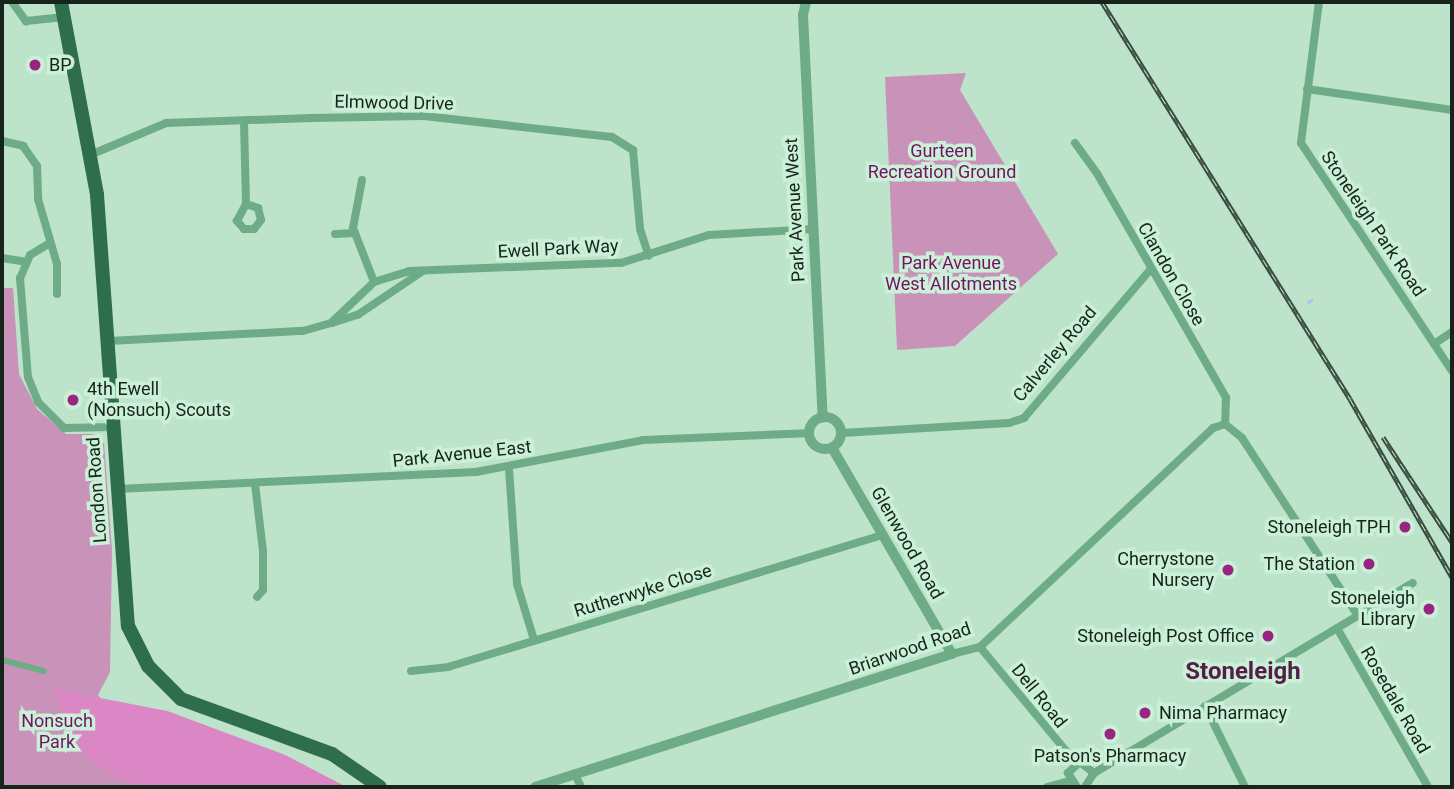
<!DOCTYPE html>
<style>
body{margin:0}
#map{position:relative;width:1454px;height:789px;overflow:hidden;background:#bde3cb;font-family:Roboto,sans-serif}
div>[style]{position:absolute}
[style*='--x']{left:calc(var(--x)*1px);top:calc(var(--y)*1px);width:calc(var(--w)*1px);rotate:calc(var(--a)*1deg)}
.green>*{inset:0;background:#c892b9}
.forest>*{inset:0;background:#db87c5}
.stream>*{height:2.5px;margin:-1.25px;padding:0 1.25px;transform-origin:1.25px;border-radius:1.25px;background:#b5bef4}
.pedestrian>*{height:6px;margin:-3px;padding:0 3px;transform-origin:3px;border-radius:3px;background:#6dac86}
.minor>*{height:8px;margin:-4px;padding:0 4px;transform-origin:4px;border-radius:4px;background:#6dac86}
.tertiary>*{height:10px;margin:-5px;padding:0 5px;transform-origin:5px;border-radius:5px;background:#6dac86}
.tertiary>.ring{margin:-5px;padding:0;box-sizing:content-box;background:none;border:10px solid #6dac86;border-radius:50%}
.trunk>*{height:14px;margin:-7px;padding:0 7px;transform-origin:7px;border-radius:7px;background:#2f6e4c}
.rail>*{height:5px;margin-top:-2.5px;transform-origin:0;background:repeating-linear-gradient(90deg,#caf1d8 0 8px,#394c40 0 16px);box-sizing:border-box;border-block:2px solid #394c40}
.dots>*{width:19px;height:19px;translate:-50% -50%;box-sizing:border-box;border:4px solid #caf1d8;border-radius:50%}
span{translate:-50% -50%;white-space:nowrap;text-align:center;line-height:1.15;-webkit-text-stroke:7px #caf1d8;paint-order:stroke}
.poi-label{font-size:18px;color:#16241c}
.left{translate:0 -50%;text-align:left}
.right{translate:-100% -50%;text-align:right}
.street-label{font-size:18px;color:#16241c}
.park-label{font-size:18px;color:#751063}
.district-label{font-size:24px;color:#551d48;font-weight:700}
.frame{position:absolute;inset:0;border:4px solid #16241c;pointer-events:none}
</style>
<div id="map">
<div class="green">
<div style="clip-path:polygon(966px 73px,960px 90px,1058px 254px,955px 346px,897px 350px,885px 77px)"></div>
<div style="clip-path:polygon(2px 288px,13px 288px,19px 374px,37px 409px,66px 434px,94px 434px,104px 443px,112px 550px,110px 672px,98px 695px,108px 708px,167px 711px,285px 755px,346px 787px,2px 787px)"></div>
</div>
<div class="forest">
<div style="clip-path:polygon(54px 689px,167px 711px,285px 755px,346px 787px,147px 787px,118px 778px,88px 759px,67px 726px)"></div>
</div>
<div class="stream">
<div style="--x:1308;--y:302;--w:4;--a:-27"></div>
</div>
<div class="pedestrian">
<div style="--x:2;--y:660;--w:43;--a:14.7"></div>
</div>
<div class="minor">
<div style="--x:12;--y:2;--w:24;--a:54"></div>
<div style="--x:26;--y:21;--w:38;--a:-6"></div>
<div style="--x:1319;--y:2;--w:142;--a:97.3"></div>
<div style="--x:1301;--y:143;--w:273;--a:56.5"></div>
<div style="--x:1307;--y:89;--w:147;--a:8.2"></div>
<div style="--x:244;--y:121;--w:83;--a:88.6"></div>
<div style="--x:246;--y:204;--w:13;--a:18"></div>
<div style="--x:258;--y:208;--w:12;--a:76"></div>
<div style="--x:261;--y:220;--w:11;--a:128"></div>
<div style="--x:254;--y:229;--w:10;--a:180"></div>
<div style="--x:244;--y:229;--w:11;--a:-131"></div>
<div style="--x:237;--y:221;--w:19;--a:-62"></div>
<div style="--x:2;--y:141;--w:22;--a:13"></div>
<div style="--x:23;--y:146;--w:24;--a:55"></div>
<div style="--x:37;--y:166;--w:33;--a:88"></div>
<div style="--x:38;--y:199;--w:68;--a:73.7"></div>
<div style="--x:57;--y:264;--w:30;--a:90"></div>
<div style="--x:1075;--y:143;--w:39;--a:54"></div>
<div style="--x:1098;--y:175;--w:257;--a:60.1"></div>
<div style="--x:1226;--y:398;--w:26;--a:92"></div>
<div style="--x:90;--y:155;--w:82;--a:-22.8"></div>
<div style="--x:166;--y:123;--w:146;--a:-2"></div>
<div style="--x:312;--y:118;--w:112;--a:-1"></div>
<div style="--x:424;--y:116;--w:189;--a:6.4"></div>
<div style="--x:612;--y:137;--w:25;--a:32"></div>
<div style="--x:633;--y:150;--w:79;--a:84.9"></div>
<div style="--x:640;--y:229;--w:28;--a:72"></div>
<div style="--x:362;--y:180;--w:49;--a:100.6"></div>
<div style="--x:353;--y:228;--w:58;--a:68.7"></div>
<div style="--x:335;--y:234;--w:20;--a:-3"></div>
<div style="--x:50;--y:243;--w:23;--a:149"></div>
<div style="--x:30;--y:255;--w:25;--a:113"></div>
<div style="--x:20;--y:278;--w:99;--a:85.4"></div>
<div style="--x:28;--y:377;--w:27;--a:68"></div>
<div style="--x:38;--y:402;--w:37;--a:45"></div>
<div style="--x:64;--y:428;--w:49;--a:-1.2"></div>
<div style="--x:2;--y:258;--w:24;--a:9"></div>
<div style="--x:332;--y:323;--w:28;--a:-18"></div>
<div style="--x:359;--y:314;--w:77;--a:-33.9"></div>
<div style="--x:109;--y:341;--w:194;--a:-3"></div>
<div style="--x:303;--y:331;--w:29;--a:-16"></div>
<div style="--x:331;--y:323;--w:59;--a:-43.6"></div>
<div style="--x:374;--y:282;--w:37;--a:-17"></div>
<div style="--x:409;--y:271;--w:212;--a:-2.2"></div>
<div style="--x:621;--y:263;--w:92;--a:-17.7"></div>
<div style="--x:709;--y:235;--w:105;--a:-3.3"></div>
<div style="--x:1434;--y:344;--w:22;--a:-34"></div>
<div style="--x:1225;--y:424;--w:22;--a:39"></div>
<div style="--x:1242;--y:438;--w:212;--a:56.9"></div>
<div style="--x:842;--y:433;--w:167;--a:-3.4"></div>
<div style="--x:1009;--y:423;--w:16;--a:-18"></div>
<div style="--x:1024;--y:418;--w:194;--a:-49.6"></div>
<div style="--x:509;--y:469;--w:115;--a:86"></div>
<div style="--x:517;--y:584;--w:59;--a:73.1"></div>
<div style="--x:255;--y:484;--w:67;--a:83.2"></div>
<div style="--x:263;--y:551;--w:39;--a:90"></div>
<div style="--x:263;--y:590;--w:9;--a:131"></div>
<div style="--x:117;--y:489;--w:359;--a:-2.7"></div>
<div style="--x:476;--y:472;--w:170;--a:-10.8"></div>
<div style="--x:643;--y:440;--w:164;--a:-2.4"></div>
<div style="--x:1337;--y:628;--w:183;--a:60.2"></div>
<div style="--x:980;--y:647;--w:151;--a:50.4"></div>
<div style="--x:952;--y:654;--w:29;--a:-14"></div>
<div style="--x:980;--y:647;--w:320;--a:-43.2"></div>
<div style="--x:1213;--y:428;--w:13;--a:-18"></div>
<div style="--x:411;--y:671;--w:37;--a:-6"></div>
<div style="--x:448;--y:667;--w:454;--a:-16.9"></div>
<div style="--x:1205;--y:706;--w:90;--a:63.7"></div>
<div style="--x:1094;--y:773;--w:371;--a:-30.8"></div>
<div style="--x:575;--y:774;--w:14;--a:65"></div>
<div style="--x:1047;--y:787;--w:24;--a:-15"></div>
<div style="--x:1077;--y:787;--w:17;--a:-123"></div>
<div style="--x:1068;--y:773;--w:16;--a:-43"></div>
<div style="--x:1080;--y:762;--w:18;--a:38"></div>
<div style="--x:1094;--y:773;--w:17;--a:123"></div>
</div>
<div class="tertiary">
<div style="--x:806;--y:2;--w:13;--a:103"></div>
<div style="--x:803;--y:15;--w:403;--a:87.2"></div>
<div class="ring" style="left:809px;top:417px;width:22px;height:22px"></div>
<div style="--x:535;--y:787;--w:438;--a:-17.7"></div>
<div style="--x:952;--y:654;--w:238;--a:-120.2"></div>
</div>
<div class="trunk">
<div style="--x:61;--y:2;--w:196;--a:79.4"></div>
<div style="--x:97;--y:195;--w:432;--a:85.9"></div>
<div style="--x:128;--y:626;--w:45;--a:63.4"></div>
<div style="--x:148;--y:666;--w:47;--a:45"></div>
<div style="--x:181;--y:699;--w:161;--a:20"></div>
<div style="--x:332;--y:754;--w:58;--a:34.5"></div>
</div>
<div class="rail">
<div style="--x:1102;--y:2;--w:468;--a:58"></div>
<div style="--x:1350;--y:399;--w:205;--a:60.2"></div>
<div style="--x:1383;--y:437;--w:126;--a:56.7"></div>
</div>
<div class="dots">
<div style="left:35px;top:65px;background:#982582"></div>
<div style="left:73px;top:400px;background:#982582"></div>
<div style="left:1405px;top:527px;background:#982582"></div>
<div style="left:1369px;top:564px;background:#982582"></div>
<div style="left:1228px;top:570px;background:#982582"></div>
<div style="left:1429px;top:609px;background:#982582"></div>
<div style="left:1268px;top:636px;background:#982582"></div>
<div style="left:1145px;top:713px;background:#982582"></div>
<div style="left:1110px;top:734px;background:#982582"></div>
</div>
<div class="poi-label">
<span class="left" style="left:49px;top:65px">BP</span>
<span class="left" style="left:87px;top:400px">4th Ewell<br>(Nonsuch) Scouts</span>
<span class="right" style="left:1391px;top:527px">Stoneleigh TPH</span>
<span class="right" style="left:1214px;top:570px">Cherrystone<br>Nursery</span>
<span class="right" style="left:1355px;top:564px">The Station</span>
<span class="right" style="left:1415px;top:609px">Stoneleigh<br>Library</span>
<span class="right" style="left:1254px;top:636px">Stoneleigh Post Office</span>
<span class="left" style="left:1159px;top:713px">Nima Pharmacy</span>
<span style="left:1110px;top:756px">Patson's Pharmacy</span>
</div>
<div class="street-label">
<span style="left:394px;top:103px;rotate:1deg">Elmwood Drive</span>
<span style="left:795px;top:210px;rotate:-93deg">Park Avenue West</span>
<span style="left:1373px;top:224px;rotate:56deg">Stoneleigh Park Road</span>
<span style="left:558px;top:249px;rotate:-3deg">Ewell Park Way</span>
<span style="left:1171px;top:274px;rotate:60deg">Clandon Close</span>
<span style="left:1055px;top:354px;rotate:-50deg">Calverley Road</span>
<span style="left:462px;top:454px;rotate:-6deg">Park Avenue East</span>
<span style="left:97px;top:490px;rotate:-94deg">London Road</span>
<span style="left:907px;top:543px;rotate:60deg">Glenwood Road</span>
<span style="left:643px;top:591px;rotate:-17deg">Rutherwyke Close</span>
<span style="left:910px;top:649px;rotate:-19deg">Briarwood Road</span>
<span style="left:1039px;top:696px;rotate:51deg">Dell Road</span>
<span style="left:1395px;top:700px;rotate:60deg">Rosedale Road</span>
</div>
<div class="park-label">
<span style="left:942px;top:162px">Gurteen<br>Recreation Ground</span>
<span style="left:951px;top:274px">Park Avenue<br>West Allotments</span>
<span style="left:57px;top:732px">Nonsuch<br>Park</span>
</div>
<div class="district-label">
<span style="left:1243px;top:672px">Stoneleigh</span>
</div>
<div class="frame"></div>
</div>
